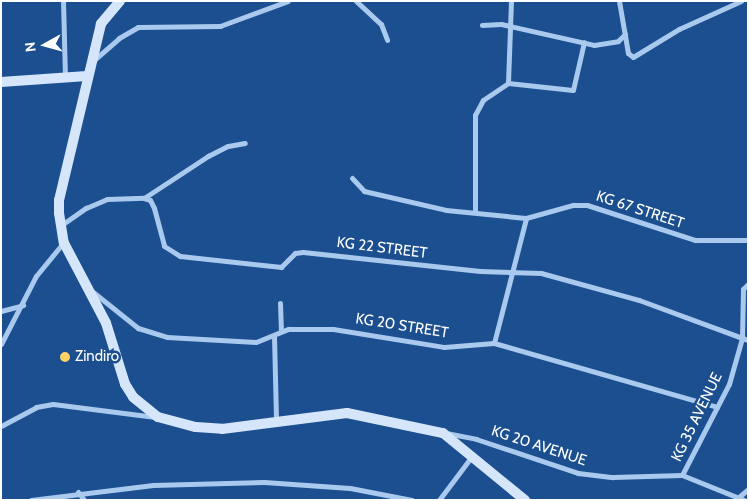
<!DOCTYPE html>
<style>
body{margin:0}
#map{position:relative;width:749px;height:501px;overflow:hidden;background:#1b4f8f;font-family:Cabin,sans-serif}
div>[style]{position:absolute}
[style*='--x']{left:calc(var(--x)*1px);top:calc(var(--y)*1px);width:calc(var(--w)*1px);rotate:calc(var(--a)*1deg)}
.minor>*{height:5px;margin:-2.5px;padding:0 2.5px;transform-origin:2.5px;border-radius:2.5px;background:#a9c9ee}
.secondary>*{height:10px;margin:-5px;padding:0 5px;transform-origin:5px;border-radius:5px;background:#d6e6fa}
.dots>*{width:14px;height:14px;translate:-50% -50%;box-sizing:border-box;border:2px solid #1b4f8f;border-radius:50%}
span{translate:-50% -50%;white-space:nowrap;text-align:center;line-height:1.15;-webkit-text-stroke:5px #1b4f8f;paint-order:stroke}
.street-label{font-size:15px;color:#fff}
.poi-label{font-size:15px;color:#fff}
.left{translate:0 -50%;text-align:left}
.frame{position:absolute;inset:0;border:2px solid #fff;pointer-events:none}
.north{position:absolute;left:20px;top:20px;width:50px;height:50px;-webkit-text-stroke:4px #1b4f8f;paint-order:stroke;rotate:263deg;font-size:14px;font-weight:700;line-height:20px;text-align:center;color:#fff}
.north::after{content:'';display:block;margin:auto;width:18px;height:22px;background:#fff;clip-path:polygon(50% 0,100% 100%,50% 72%,0 100%)}
</style>
<div id="map">
<div class="minor">
<div style="--x:63;--y:1;--w:76;--a:88.5"></div>
<div style="--x:356;--y:1;--w:34;--a:43"></div>
<div style="--x:381;--y:24;--w:17;--a:69"></div>
<div style="--x:511;--y:1;--w:82;--a:92.1"></div>
<div style="--x:508;--y:83;--w:65;--a:6.1"></div>
<div style="--x:573;--y:90;--w:49;--a:-77.1"></div>
<div style="--x:619;--y:1;--w:53;--a:80.2"></div>
<div style="--x:628;--y:53;--w:6;--a:39"></div>
<div style="--x:633;--y:57;--w:54;--a:-31.3"></div>
<div style="--x:679;--y:29;--w:68;--a:-24.3"></div>
<div style="--x:482;--y:25;--w:19;--a:-3"></div>
<div style="--x:501;--y:24;--w:95;--a:12.7"></div>
<div style="--x:594;--y:45;--w:24;--a:-9"></div>
<div style="--x:618;--y:41;--w:10;--a:-45"></div>
<div style="--x:94;--y:60;--w:33;--a:-41"></div>
<div style="--x:119;--y:38;--w:22;--a:-30"></div>
<div style="--x:138;--y:27;--w:82;--a:-0.7"></div>
<div style="--x:220;--y:26;--w:72;--a:-20.2"></div>
<div style="--x:352;--y:178;--w:18;--a:47"></div>
<div style="--x:364;--y:191;--w:84;--a:13"></div>
<div style="--x:446;--y:210;--w:80;--a:5.7"></div>
<div style="--x:526;--y:218;--w:49;--a:-15.5"></div>
<div style="--x:573;--y:205;--w:14;--a:0"></div>
<div style="--x:587;--y:205;--w:114;--a:18"></div>
<div style="--x:695;--y:240;--w:53;--a:0"></div>
<div style="--x:144;--y:198;--w:77;--a:-33.3"></div>
<div style="--x:208;--y:156;--w:22;--a:-27"></div>
<div style="--x:228;--y:146;--w:17;--a:-10"></div>
<div style="--x:475;--y:212;--w:97;--a:-90"></div>
<div style="--x:475;--y:115;--w:17;--a:-62"></div>
<div style="--x:483;--y:100;--w:30;--a:-34"></div>
<div style="--x:60;--y:226;--w:32;--a:-35"></div>
<div style="--x:86;--y:208;--w:23;--a:-23"></div>
<div style="--x:107;--y:199;--w:37;--a:-2"></div>
<div style="--x:144;--y:198;--w:6;--a:18"></div>
<div style="--x:150;--y:200;--w:9;--a:63"></div>
<div style="--x:154;--y:208;--w:39;--a:75"></div>
<div style="--x:164;--y:246;--w:19;--a:32"></div>
<div style="--x:180;--y:256;--w:102;--a:6.2"></div>
<div style="--x:281;--y:267;--w:20;--a:-45"></div>
<div style="--x:295;--y:253;--w:8;--a:-7"></div>
<div style="--x:303;--y:252;--w:178;--a:6.1"></div>
<div style="--x:480;--y:271;--w:61;--a:1.9"></div>
<div style="--x:541;--y:273;--w:102;--a:15.4"></div>
<div style="--x:639;--y:300;--w:116;--a:20.2"></div>
<div style="--x:93;--y:292;--w:58;--a:38.7"></div>
<div style="--x:138;--y:328;--w:30;--a:17"></div>
<div style="--x:167;--y:337;--w:89;--a:3.2"></div>
<div style="--x:256;--y:342;--w:35;--a:-22"></div>
<div style="--x:288;--y:329;--w:45;--a:0"></div>
<div style="--x:333;--y:329;--w:112;--a:9.2"></div>
<div style="--x:444;--y:347;--w:50;--a:-4.6"></div>
<div style="--x:494;--y:343;--w:232;--a:16"></div>
<div style="--x:280;--y:303;--w:28;--a:88"></div>
<div style="--x:1;--y:311;--w:23;--a:-15"></div>
<div style="--x:274;--y:336;--w:84;--a:88.6"></div>
<div style="--x:494;--y:343;--w:129;--a:-75.6"></div>
<div style="--x:1;--y:344;--w:76;--a:-62.8"></div>
<div style="--x:36;--y:276;--w:43;--a:-50.7"></div>
<div style="--x:1;--y:426;--w:40;--a:-28"></div>
<div style="--x:36;--y:407;--w:17;--a:-10"></div>
<div style="--x:53;--y:404;--w:103;--a:7.3"></div>
<div style="--x:446;--y:433;--w:31;--a:11"></div>
<div style="--x:476;--y:439;--w:108;--a:18.4"></div>
<div style="--x:578;--y:473;--w:35;--a:7"></div>
<div style="--x:613;--y:477;--w:69;--a:-1.7"></div>
<div style="--x:682;--y:475;--w:67;--a:22"></div>
<div style="--x:682;--y:475;--w:102;--a:-62.7"></div>
<div style="--x:729;--y:384;--w:48;--a:-74.2"></div>
<div style="--x:742;--y:338;--w:49;--a:-88.8"></div>
<div style="--x:743;--y:289;--w:7;--a:-45"></div>
<div style="--x:78;--y:492;--w:10;--a:53"></div>
<div style="--x:740;--y:496;--w:11;--a:-41"></div>
<div style="--x:31;--y:500;--w:123;--a:-7"></div>
<div style="--x:153;--y:485;--w:111;--a:-1.5"></div>
<div style="--x:264;--y:482;--w:86;--a:4"></div>
<div style="--x:350;--y:488;--w:63;--a:11"></div>
<div style="--x:439;--y:500;--w:55;--a:-53.1"></div>
</div>
<div class="secondary">
<div style="--x:120;--y:1;--w:30;--a:130"></div>
<div style="--x:101;--y:24;--w:181;--a:103.4"></div>
<div style="--x:59;--y:200;--w:13;--a:90"></div>
<div style="--x:59;--y:213;--w:30;--a:81"></div>
<div style="--x:64;--y:243;--w:90;--a:62.3"></div>
<div style="--x:106;--y:323;--w:64;--a:72.7"></div>
<div style="--x:125;--y:384;--w:15;--a:58"></div>
<div style="--x:133;--y:397;--w:32;--a:39"></div>
<div style="--x:158;--y:417;--w:39;--a:15"></div>
<div style="--x:196;--y:427;--w:26;--a:4"></div>
<div style="--x:222;--y:429;--w:126;--a:-7.3"></div>
<div style="--x:347;--y:413;--w:98;--a:11.8"></div>
<div style="--x:443;--y:433;--w:106;--a:39.3"></div>
<div style="--x:1;--y:82;--w:86;--a:-4"></div>
</div>
<div class="dots">
<div style="left:65px;top:357px;background:#ffd166"></div>
</div>
<div class="street-label">
<span style="left:640px;top:210px;rotate:18deg">KG 67 STREET</span>
<span style="left:382px;top:248px;rotate:7deg">KG 22 STREET</span>
<span style="left:402px;top:326px;rotate:9deg">KG 20 STREET</span>
<span style="left:697px;top:417px;rotate:-64deg">KG 35 AVENUE</span>
<span style="left:539px;top:446px;rotate:18deg">KG 20 AVENUE</span>
</div>
<div class="poi-label">
<span class="left" style="left:75px;top:357px">Zindiro</span>
</div>
<div class="frame"></div>
<div class="north">N</div>
</div>
